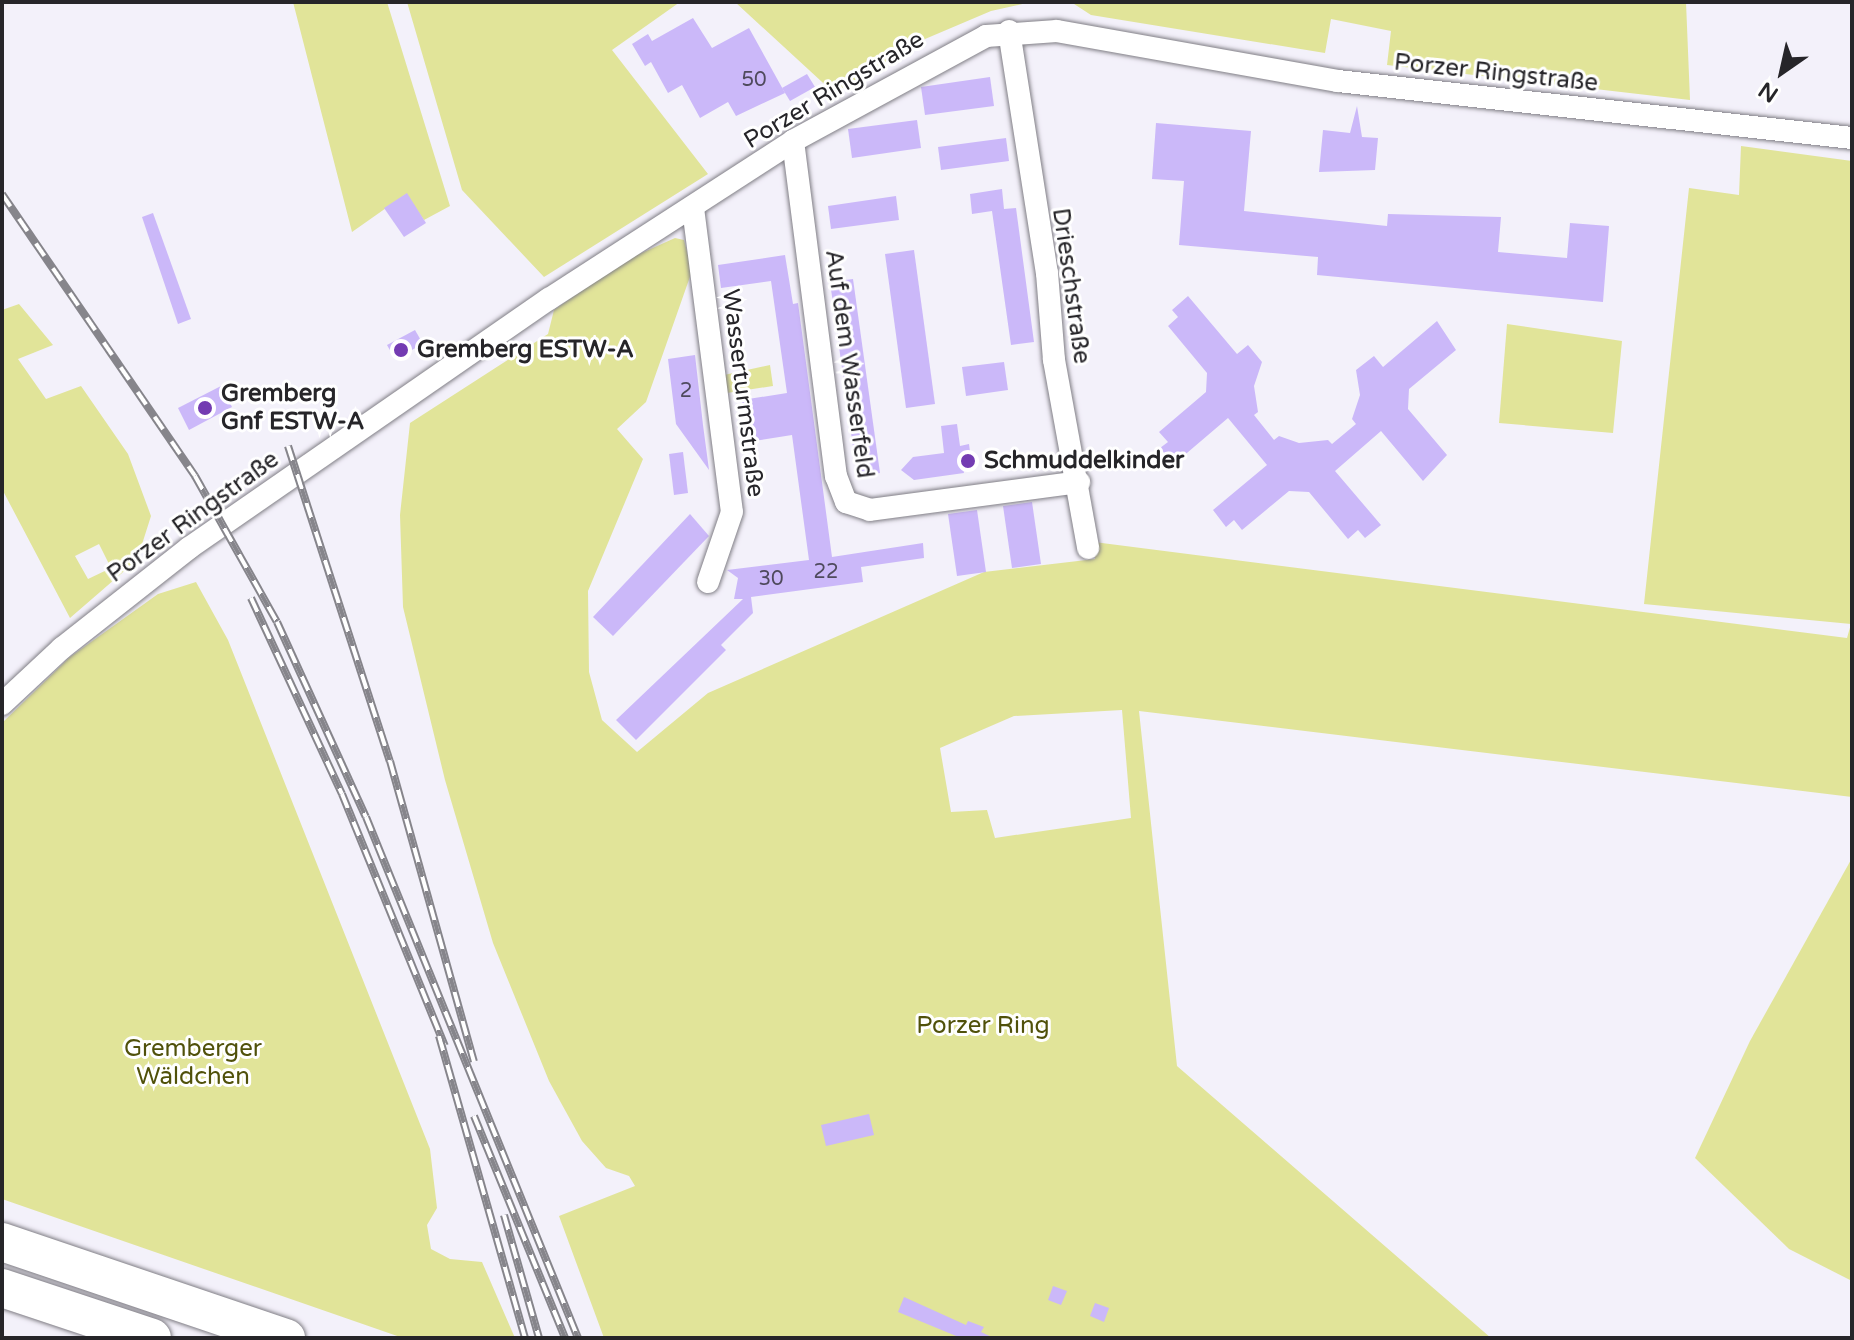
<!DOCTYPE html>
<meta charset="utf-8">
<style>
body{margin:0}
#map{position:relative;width:1854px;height:1340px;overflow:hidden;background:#f3f1fa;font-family:"Varela Round",sans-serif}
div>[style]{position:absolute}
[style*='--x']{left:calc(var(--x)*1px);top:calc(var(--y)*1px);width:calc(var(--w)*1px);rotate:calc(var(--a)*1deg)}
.green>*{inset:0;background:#e1e499}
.building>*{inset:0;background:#cbb8f9}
.roads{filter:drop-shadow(0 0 2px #807e85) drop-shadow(0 0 2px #807e85)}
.minor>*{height:22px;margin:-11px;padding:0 11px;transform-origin:11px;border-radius:11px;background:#fff}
.motorway>*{height:38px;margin:-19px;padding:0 19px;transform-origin:19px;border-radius:19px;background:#fff}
.rail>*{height:8px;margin-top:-4px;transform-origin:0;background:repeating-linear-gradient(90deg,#fff 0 15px,#86858b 0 30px);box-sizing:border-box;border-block:2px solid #86858b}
.dots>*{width:22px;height:22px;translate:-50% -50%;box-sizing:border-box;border:4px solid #fff;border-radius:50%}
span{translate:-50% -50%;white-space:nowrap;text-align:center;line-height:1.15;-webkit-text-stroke:6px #fff;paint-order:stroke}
.number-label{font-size:20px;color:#4f4a5d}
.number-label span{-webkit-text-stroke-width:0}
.street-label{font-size:24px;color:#262529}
.poi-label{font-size:24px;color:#262529;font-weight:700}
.left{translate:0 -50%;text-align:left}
.park-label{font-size:24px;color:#50510a}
.frame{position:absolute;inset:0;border:4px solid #262529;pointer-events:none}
.north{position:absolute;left:1742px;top:32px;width:80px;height:80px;-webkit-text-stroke:6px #fff;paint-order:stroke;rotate:214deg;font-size:22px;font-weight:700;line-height:32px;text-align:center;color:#262529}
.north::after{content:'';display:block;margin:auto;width:28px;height:36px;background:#262529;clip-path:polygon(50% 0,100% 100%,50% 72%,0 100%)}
</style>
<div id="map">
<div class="green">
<div style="clip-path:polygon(293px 2px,387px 2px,450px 206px,424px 220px,406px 194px,352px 232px)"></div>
<div style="clip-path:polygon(407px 2px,680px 2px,612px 50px,708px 174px,544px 277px,462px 190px)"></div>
<div style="clip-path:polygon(735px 2px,1031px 2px,991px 11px,918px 42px,834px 93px)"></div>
<div style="clip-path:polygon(1071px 2px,1686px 2px,1690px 100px,1387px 65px,1391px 31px,1331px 19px,1325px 53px,1091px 15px)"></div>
<div style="clip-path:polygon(evenodd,1741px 146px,1852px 161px,1852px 797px,1139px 711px,1177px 1066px,1491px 1338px,604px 1338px,559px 1216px,635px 1186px,629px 1176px,606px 1168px,582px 1141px,549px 1081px,493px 943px,445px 780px,403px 607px,400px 515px,410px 423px,548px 334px,554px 310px,626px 260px,675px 238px,684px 240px,692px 271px,646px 402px,617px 429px,643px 459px,588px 591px,589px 672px,602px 720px,637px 752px,708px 693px,984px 572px,1095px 559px,1094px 542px,1847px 638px,1851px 624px,1644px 604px,1689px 188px,1739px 195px,1741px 146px,1122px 710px,1131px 818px,995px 838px,987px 810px,951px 812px,940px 748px,1014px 716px,1122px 710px)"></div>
<div style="clip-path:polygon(evenodd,19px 304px,53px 345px,18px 359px,46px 399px,81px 386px,128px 454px,151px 516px,137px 560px,70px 618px,2px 489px,2px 310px,19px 304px,99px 544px,111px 568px,88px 579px,75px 556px,99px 544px)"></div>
<div style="clip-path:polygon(1507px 324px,1622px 341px,1613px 433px,1499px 423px)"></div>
<div style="clip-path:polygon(770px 365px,773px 386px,727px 393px,724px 375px)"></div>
<div style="clip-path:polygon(196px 582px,228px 640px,430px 1149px,437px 1208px,427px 1225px,431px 1249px,450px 1259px,482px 1262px,515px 1338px,403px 1338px,2px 1199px,2px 723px,70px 657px,158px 594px)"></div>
<div style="clip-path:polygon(1852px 858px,1852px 1281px,1789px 1249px,1695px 1158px,1750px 1041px)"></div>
</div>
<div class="building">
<div style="clip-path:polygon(693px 18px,712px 48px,749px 28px,785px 93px,736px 116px,728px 102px,700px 118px,682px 85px,668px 93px,651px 62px,645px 66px,632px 44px,648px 34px,652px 41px)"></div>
<div style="clip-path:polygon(807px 74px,815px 87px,790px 101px,782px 88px)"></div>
<div style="clip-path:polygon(990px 77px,994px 106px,925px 115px,921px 87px)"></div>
<div style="clip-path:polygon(1357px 106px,1362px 137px,1378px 138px,1375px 170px,1319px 172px,1323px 130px,1350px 133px)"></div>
<div style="clip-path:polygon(917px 120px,921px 148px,852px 158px,848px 129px)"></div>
<div style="clip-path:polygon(1156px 123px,1251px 131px,1244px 211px,1387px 226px,1388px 214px,1501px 217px,1498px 252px,1567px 258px,1570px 223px,1609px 226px,1603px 302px,1317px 275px,1318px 257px,1179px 245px,1184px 181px,1152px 179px)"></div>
<div style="clip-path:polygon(1006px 138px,1009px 161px,941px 170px,938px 147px)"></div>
<div style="clip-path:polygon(1002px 189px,1004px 209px,1016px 208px,1034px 342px,1011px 345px,992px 211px,972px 214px,970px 194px)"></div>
<div style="clip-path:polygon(407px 193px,426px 223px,404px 237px,384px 208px)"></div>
<div style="clip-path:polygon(896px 196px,899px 220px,831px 229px,828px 206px)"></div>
<div style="clip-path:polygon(153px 213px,191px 319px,178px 324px,142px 217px)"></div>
<div style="clip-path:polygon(914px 250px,935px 404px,906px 408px,885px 254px)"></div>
<div style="clip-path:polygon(785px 255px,793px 304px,798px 303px,832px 557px,923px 543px,924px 558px,861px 567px,863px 582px,751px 597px,753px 613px,721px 645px,726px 650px,636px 740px,616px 720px,743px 599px,734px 599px,738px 578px,727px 570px,809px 560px,792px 435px,748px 442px,742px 400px,787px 393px,771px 281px,721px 288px,718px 265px)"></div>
<div style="clip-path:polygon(853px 279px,880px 473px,857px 476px,830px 282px)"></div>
<div style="clip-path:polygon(1188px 296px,1237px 354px,1248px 345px,1262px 362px,1254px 386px,1258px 412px,1254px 415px,1274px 440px,1279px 436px,1299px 443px,1328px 440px,1332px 444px,1356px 424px,1352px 419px,1360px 395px,1356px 370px,1374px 356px,1383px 367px,1437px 321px,1456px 350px,1409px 389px,1408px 409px,1447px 455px,1423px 481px,1381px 431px,1335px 471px,1381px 525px,1365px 538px,1358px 530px,1348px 539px,1309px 492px,1289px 491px,1242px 530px,1234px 520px,1226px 527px,1213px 510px,1267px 465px,1228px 418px,1174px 464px,1160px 448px,1168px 442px,1159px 432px,1206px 392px,1207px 373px,1168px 326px,1178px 317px,1172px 310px)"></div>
<div style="clip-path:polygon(415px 330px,423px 344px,395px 359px,387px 345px)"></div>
<div style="clip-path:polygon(695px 355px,703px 425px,709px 470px,676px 424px,668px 359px)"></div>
<div style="clip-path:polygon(1004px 362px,1008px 390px,966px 396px,962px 367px)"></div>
<div style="clip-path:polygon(221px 386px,232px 407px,189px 430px,178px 408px)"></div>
<div style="clip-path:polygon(957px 424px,960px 446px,969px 444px,972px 467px,963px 468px,964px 473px,914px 480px,901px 470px,913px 457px,944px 453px,941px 426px)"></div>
<div style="clip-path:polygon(683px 452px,688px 493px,674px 495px,669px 454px)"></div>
<div style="clip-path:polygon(1032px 502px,1041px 564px,1012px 568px,1003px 506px)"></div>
<div style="clip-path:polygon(977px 510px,986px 572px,957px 576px,948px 514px)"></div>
<div style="clip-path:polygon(690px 514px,709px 536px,613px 636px,593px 617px)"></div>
<div style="clip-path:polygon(869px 1114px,874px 1135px,826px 1146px,821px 1125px)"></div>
<div style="clip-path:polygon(1053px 1286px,1067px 1291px,1061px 1305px,1048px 1300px)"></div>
<div style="clip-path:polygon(904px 1297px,966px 1325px,968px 1321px,984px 1327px,981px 1332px,994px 1338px,961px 1338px,898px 1312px)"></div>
<div style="clip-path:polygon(1095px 1303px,1109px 1308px,1104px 1322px,1090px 1316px)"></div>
</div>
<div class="roads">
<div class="minor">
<div style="--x:1009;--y:31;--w:245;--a:81.1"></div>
<div style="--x:1047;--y:273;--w:87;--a:85.4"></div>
<div style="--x:1054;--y:360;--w:191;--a:79.7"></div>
<div style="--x:793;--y:141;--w:338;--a:82.7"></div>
<div style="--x:836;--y:476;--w:28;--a:69"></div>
<div style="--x:846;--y:502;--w:25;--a:18"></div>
<div style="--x:870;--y:510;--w:211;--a:-7.6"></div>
<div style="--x:693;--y:208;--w:306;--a:82.7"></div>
<div style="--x:732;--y:512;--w:74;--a:108.9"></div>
<div style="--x:2;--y:704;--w:82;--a:-43"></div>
<div style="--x:62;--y:648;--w:162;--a:-38.2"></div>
<div style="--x:189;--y:548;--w:438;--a:-34.7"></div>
<div style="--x:549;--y:299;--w:291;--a:-32.9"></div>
<div style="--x:793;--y:141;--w:220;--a:-28.5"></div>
<div style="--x:986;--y:36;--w:71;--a:-4"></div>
<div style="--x:1057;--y:31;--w:285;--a:10.1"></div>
<div style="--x:1338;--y:81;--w:517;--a:6.33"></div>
</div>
<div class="motorway">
<div style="--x:2;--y:1242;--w:300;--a:18.7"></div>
<div style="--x:2;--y:1288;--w:158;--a:18.4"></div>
</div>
</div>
<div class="rail">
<div style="--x:2;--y:194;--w:342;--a:55.6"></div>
<div style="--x:195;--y:476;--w:167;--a:60.7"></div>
<div style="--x:277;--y:622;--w:214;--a:65.5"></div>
<div style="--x:366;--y:817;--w:562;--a:67.86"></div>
<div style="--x:288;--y:446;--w:331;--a:72.1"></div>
<div style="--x:390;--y:761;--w:312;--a:74.4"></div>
<div style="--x:251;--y:598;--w:216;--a:65.1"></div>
<div style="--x:342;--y:794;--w:272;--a:67.8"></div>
<div style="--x:439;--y:1036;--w:314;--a:74.1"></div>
<div style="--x:474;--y:1116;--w:240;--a:67.7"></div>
<div style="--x:504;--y:1215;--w:128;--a:74.1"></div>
</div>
<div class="dots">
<div style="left:401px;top:350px;background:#733bb2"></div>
<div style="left:205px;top:408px;background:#733bb2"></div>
<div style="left:968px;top:461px;background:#733bb2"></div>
</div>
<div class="number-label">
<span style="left:754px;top:80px">50</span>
<span style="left:686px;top:391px">2</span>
<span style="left:826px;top:572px">22</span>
<span style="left:771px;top:579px">30</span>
</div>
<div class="street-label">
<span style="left:1496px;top:73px;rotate:6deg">Porzer Ringstraße</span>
<span style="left:834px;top:90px;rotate:-31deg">Porzer Ringstraße</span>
<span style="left:1071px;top:286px;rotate:82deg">Drieschstraße</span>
<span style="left:849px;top:364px;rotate:82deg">Auf dem Wasserfeld</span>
<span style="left:743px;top:393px;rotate:83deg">Wasserturmstraße</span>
<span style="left:193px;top:517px;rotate:-36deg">Porzer Ringstraße</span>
</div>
<div class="poi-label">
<span class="left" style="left:417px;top:350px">Gremberg ESTW-A</span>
<span class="left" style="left:221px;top:408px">Gremberg<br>Gnf ESTW-A</span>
<span class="left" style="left:984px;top:461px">Schmuddelkinder</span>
</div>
<div class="park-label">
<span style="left:983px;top:1026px">Porzer Ring</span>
<span style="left:193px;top:1063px">Gremberger<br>Wäldchen</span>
</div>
<div class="frame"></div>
<div class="north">N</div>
</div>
